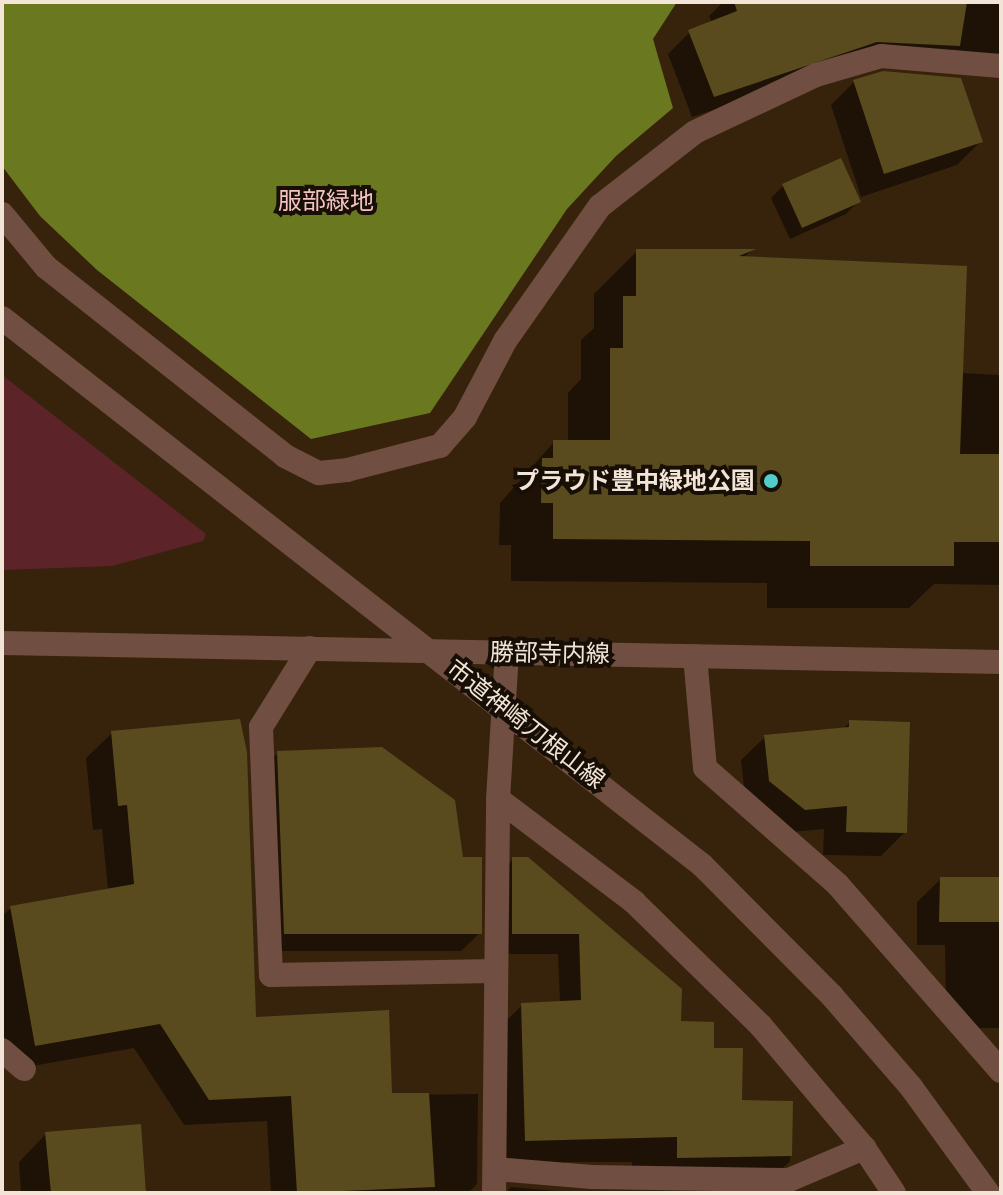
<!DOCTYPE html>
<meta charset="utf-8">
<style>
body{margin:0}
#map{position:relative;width:1003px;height:1195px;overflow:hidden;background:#37230b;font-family:"Asap Condensed","Noto Sans JP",sans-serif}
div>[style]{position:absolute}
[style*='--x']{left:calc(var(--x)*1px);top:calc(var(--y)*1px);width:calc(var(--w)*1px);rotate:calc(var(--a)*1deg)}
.green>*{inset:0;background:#5c2428}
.water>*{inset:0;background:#6a7820}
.shadow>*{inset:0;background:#0007}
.building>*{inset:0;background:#594b1d}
.minor>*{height:24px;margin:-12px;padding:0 12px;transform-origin:12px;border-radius:12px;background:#704e41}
.tertiary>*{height:24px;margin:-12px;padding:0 12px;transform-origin:12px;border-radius:12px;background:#704e41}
.dots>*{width:22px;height:22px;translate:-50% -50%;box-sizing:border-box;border:4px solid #170e05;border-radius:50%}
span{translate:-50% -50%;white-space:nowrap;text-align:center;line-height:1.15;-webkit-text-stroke:8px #170e05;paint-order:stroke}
.park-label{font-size:24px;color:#f3c2c2}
.poi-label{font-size:24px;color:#f2e5d7;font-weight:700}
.right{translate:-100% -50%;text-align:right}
.street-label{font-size:24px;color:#f2e5d7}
.frame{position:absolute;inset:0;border:4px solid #f2e5d7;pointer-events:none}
</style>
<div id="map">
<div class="green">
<div style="clip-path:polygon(2px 375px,206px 534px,203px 541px,112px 566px,2px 570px)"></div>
</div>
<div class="water">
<div style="clip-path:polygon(2px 2px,677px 2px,653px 39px,673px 108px,616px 156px,567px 209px,430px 413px,311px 439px,97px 270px,40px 216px,2px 166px)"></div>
</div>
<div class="shadow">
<div style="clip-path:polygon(723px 2px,1001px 2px,1001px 71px,859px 62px,692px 117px,668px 54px,690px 32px,712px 23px,709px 16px)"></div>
<div style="clip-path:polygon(854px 82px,980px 142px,957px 165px,861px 197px,831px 105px)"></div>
<div style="clip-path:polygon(783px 186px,858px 202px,846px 214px,790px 239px,771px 198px)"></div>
<div style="clip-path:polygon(637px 251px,751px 251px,743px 258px,961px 373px,1001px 375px,1001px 585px,934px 584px,909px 608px,767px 608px,767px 583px,511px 581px,511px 545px,499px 545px,500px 503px,554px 442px,568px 442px,568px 393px,581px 379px,581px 340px,594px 328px,594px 294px)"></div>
<div style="clip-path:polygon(850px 722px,905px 832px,881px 856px,823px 855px,824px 829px,781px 833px,746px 805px,741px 760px,765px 737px,843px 729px)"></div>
<div style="clip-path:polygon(112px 733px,254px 1019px,390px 1095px,478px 1094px,477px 1184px,468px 1193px,271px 1193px,267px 1121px,184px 1125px,134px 1048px,10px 1070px,2px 1025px,2px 916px,11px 908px,108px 890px,102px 829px,93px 830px,86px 758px)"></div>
<div style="clip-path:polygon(278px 753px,461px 859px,480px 933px,461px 951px,267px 951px,260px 772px)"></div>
<div style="clip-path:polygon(513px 859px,712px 1050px,740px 1102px,791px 1103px,790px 1161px,768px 1183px,632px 1184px,632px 1162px,566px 1162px,548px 1181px,488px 1176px,500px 1027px,522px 1005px,560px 1003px,558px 954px,491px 954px,492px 881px)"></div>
<div style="clip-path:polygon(941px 879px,1001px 879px,1001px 1028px,964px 1028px,946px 1010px,945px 945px,917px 945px,917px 902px)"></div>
<div style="clip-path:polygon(46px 1134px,144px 1193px,21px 1193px,19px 1162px)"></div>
<div style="clip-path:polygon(511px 1187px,569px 1192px,569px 1193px,506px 1193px)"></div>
</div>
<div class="building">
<div style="clip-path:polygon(734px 2px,967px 2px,960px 46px,877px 42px,714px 97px,688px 30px,737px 11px)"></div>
<div style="clip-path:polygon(883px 71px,961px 78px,983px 142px,884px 174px,853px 80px)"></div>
<div style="clip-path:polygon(841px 158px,861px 202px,802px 228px,782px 184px)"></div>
<div style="clip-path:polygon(636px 249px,756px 249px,739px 256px,967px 266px,960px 454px,1001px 454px,1001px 542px,954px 542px,954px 566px,810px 566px,810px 541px,553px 539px,553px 503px,541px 503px,542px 458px,553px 458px,553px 440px,610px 440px,610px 348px,623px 348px,623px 296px,636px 296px)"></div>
<div style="clip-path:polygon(240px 719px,247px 752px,256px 1017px,389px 1010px,392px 1093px,429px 1093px,435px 1187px,297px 1193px,291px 1096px,209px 1100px,160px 1024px,35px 1046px,10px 906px,134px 884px,127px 805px,118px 806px,111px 731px)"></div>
<div style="clip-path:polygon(849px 720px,910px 722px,907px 833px,846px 832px,847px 806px,805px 810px,769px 781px,764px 735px,849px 727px)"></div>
<div style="clip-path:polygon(382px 747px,455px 800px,463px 857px,482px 857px,482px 934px,284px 934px,277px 751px)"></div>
<div style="clip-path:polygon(512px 857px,528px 857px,682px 989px,681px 1021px,714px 1022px,714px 1048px,743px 1048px,742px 1100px,793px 1101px,792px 1156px,677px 1158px,677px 1137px,525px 1141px,521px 1003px,581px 1000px,579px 934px,512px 934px)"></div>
<div style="clip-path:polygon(940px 877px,1001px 877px,1001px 922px,939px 922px)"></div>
<div style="clip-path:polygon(141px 1124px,146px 1193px,51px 1193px,45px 1132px)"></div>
</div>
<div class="minor">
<div style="--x:2;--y:214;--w:69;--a:50.3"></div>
<div style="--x:46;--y:267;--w:305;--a:38.3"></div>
<div style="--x:285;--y:456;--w:38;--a:27"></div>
<div style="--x:319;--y:473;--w:28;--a:-6"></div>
<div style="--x:347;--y:470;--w:96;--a:-14.5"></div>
<div style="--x:440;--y:446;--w:38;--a:-49"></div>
<div style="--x:465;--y:417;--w:86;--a:-62.2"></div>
<div style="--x:505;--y:341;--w:165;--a:-54.9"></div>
<div style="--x:600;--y:206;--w:120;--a:-37.9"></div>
<div style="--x:695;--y:132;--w:134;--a:-25.2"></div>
<div style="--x:816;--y:75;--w:68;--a:-16.3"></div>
<div style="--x:881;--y:56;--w:120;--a:4.8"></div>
<div style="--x:310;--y:648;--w:93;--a:121.8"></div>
<div style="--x:261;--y:727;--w:248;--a:87.7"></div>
<div style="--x:271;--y:975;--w:224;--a:-1"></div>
<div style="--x:507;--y:652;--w:147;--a:93.5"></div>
<div style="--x:498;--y:799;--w:171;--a:37.1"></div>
<div style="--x:634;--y:902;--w:177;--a:44.3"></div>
<div style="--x:761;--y:1026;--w:160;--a:49.8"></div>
<div style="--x:864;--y:1148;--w:54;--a:56.3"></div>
<div style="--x:695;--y:656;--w:112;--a:84.9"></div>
<div style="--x:705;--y:768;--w:177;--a:41.3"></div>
<div style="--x:838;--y:885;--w:247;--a:48.8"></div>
<div style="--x:2;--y:1050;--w:29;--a:41"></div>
<div style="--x:495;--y:1169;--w:97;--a:4.7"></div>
<div style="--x:592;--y:1177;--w:197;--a:0.9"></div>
<div style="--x:789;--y:1180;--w:82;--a:-23.1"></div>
<div style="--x:494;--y:1193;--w:394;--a:-89.4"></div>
</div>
<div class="tertiary">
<div style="--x:2;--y:318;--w:888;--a:38.01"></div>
<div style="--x:702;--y:865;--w:185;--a:45.2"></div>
<div style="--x:832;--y:996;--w:121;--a:49"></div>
<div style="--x:911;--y:1087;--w:131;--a:54"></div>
<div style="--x:2;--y:643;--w:999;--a:1.09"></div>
</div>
<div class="dots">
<div style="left:771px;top:481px;background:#53cdca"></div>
</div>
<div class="park-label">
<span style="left:326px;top:201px">服部緑地</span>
</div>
<div class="poi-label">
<span class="right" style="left:755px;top:481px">プラウド豊中緑地公園</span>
</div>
<div class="street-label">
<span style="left:550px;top:653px;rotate:1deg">勝部寺内線</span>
<span style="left:526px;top:724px;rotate:38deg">市道神崎刀根山線</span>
</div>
<div class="frame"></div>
</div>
